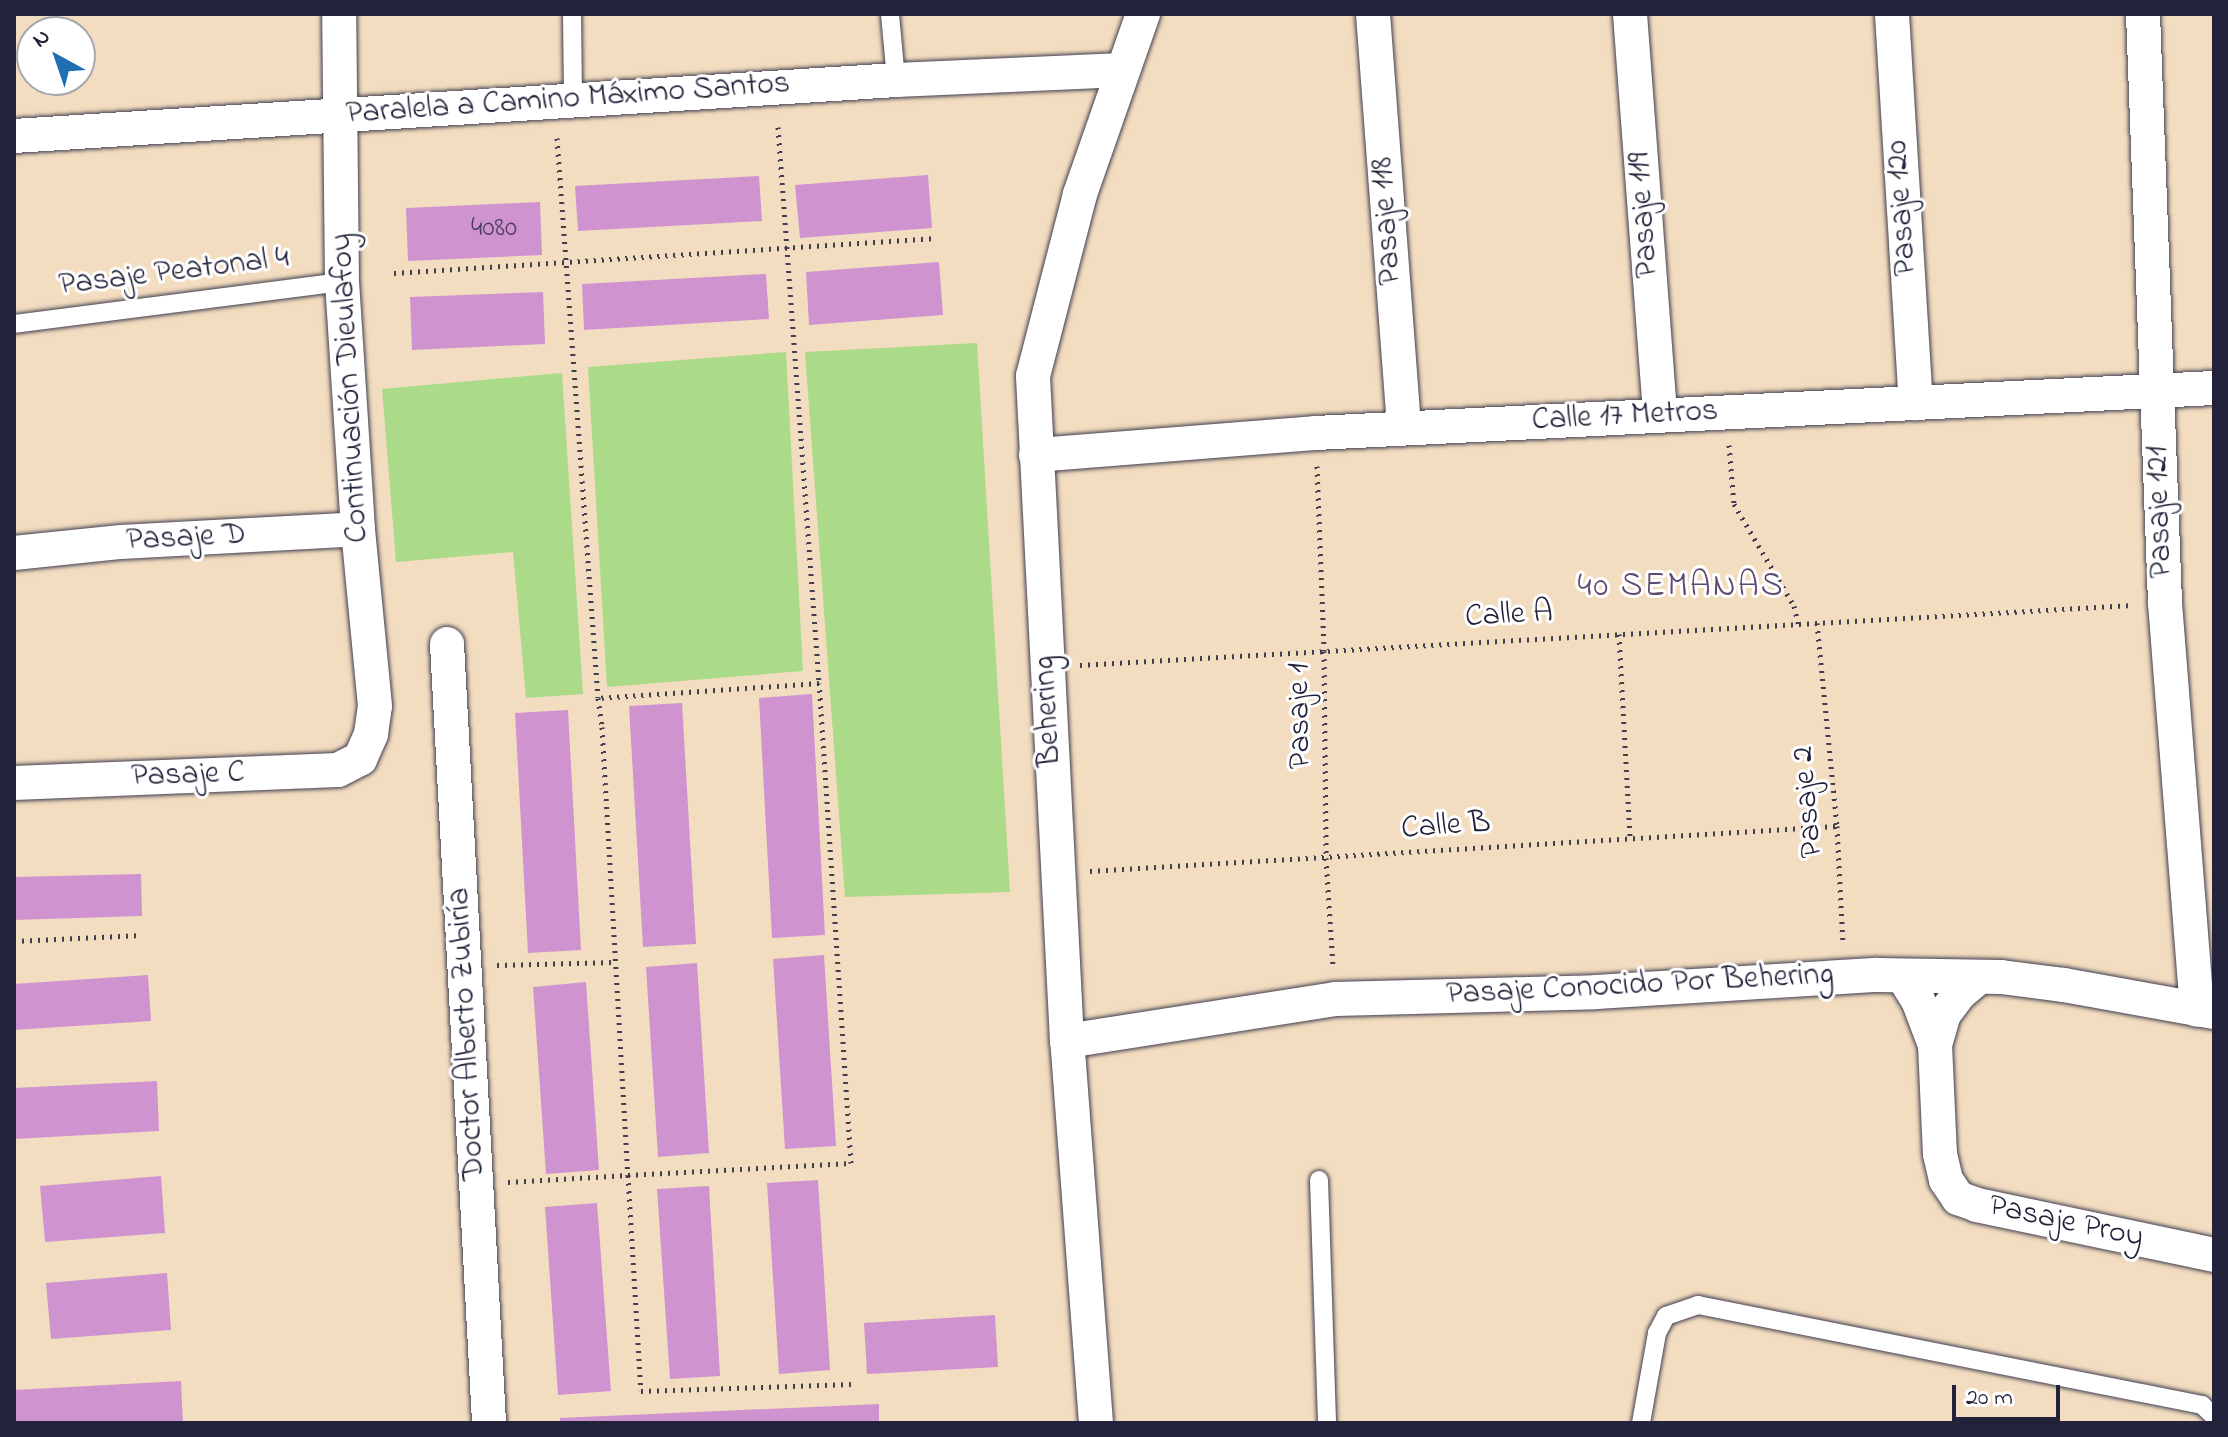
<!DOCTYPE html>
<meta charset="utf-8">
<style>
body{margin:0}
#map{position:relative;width:2228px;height:1437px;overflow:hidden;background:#f3ddc0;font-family:"Indie Flower",sans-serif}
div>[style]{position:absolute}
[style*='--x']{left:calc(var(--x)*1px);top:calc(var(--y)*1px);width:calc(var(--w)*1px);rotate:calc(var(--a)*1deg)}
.green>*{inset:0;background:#abda88}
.building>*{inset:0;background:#cf94d0}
.path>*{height:5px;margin-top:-2.5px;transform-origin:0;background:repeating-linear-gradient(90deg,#413e4f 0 2px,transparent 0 8px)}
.roads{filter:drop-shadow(0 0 2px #413e4f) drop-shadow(0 0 2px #413e4f)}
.lane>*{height:18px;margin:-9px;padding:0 9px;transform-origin:9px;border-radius:9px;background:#fff}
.street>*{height:34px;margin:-17px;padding:0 17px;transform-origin:17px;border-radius:17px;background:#fff}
span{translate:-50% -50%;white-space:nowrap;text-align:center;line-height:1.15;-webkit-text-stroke:6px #fff;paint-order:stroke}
.number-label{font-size:28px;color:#4d3e60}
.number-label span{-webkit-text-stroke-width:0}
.street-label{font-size:32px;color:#22223b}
.neighbourhood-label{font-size:34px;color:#5f4a6f;letter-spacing:2px}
.frame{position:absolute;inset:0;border:16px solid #22223b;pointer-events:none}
.north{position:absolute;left:16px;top:16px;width:80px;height:80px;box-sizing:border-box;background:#fff;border:2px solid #a7a7b1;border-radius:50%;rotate:320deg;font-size:22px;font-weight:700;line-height:32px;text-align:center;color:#22223b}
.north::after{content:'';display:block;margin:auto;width:28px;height:36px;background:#1f6fb2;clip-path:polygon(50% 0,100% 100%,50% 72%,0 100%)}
.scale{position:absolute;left:1952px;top:1385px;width:108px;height:36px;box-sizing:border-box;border:4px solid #22223b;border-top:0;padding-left:10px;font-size:24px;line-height:28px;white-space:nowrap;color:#22223b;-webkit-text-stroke:6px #fff;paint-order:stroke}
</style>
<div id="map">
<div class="green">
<div style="clip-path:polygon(977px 343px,1010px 892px,845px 897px,805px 352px)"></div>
<div style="clip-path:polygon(786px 352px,803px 671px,607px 687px,588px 367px)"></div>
<div style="clip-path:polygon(562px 373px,583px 694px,526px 698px,513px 552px,396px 562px,382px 389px)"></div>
</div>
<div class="building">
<div style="clip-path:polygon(928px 175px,932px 228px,800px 238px,795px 185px)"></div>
<div style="clip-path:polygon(759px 176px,762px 221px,578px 231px,575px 186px)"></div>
<div style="clip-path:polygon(540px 202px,542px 255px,408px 261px,406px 208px)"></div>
<div style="clip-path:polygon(939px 262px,943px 315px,809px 325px,806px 272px)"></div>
<div style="clip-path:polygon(766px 274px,769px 319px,584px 330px,582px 284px)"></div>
<div style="clip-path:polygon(543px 292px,545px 344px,412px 350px,410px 297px)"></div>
<div style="clip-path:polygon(812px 694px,825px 935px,772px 938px,759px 698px)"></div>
<div style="clip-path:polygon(682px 703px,696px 944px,643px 947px,629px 706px)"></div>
<div style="clip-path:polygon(568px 710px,581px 950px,528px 953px,515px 713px)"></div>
<div style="clip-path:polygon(141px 874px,142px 916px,14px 920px,14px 877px)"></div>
<div style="clip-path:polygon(824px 955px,836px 1146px,785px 1149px,773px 959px)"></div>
<div style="clip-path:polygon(697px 963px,709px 1153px,658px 1157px,646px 967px)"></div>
<div style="clip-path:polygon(148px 975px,151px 1021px,14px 1030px,14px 984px)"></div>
<div style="clip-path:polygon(586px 982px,599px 1170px,546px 1174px,533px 987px)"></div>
<div style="clip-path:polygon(157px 1081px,159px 1131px,14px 1139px,14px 1088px)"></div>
<div style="clip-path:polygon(161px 1176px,165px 1233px,45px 1242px,40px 1186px)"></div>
<div style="clip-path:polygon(818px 1180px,830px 1370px,779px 1374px,767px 1183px)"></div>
<div style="clip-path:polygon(709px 1186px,720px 1376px,670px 1379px,657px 1189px)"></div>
<div style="clip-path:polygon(597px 1203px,611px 1391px,558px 1395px,545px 1207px)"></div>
<div style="clip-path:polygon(167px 1273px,171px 1330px,51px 1339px,46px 1283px)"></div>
<div style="clip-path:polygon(995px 1315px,998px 1367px,867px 1374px,864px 1323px)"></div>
<div style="clip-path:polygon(181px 1381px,183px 1423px,14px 1423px,14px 1390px)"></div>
<div style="clip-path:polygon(879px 1404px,879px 1423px,560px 1423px,560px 1418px)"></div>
</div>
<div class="path">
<div style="--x:778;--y:127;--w:558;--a:85.78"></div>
<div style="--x:557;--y:138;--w:561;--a:85.81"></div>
<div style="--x:394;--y:273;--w:544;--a:-3.69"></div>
<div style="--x:1729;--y:445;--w:59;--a:85.2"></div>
<div style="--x:1734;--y:504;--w:118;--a:59.5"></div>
<div style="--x:1794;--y:606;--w:18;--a:77"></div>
<div style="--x:1317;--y:466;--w:185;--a:87.8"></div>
<div style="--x:1324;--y:651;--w:207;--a:89.4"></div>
<div style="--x:1326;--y:858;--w:109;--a:86.3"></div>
<div style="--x:1817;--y:623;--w:204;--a:84.4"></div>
<div style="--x:1837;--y:826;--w:118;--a:87.1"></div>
<div style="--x:1619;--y:634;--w:205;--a:86.9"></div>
<div style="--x:1080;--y:665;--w:1054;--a:-3.26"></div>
<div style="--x:1090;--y:871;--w:748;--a:-3.45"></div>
<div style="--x:14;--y:941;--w:128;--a:-2.7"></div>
<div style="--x:497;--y:965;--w:118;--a:-1.5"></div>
<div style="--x:508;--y:1182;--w:120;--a:-3.3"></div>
<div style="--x:628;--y:1175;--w:223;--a:-3.1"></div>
<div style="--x:851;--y:1163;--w:481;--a:-93.8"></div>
<div style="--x:819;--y:683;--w:222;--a:176.1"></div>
<div style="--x:598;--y:698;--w:29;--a:82"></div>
<div style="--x:602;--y:727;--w:449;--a:86.7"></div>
<div style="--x:628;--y:1175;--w:216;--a:86.6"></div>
<div style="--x:641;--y:1391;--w:210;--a:-1.9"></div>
</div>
<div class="roads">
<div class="lane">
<div style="--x:572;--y:14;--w:86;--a:89.3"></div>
<div style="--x:890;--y:14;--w:66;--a:84.8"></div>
<div style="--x:14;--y:324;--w:331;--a:-7.3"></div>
<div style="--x:1319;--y:1180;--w:243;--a:88.1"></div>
<div style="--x:1641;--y:1423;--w:91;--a:-79.9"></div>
<div style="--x:1657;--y:1333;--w:19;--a:-62"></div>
<div style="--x:1666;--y:1316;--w:34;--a:-19"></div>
<div style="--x:1698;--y:1305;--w:514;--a:11.22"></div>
<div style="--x:2202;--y:1405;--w:16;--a:43"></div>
</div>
<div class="street">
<div style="--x:1373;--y:14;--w:415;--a:85.7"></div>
<div style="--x:1630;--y:14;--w:403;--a:85.7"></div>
<div style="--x:1892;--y:14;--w:390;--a:86.5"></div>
<div style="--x:2143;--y:14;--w:589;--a:87.86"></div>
<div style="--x:2165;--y:603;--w:408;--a:85.5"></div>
<div style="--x:14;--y:136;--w:884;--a:-3.63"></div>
<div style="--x:896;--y:80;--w:227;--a:-2.5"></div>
<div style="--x:1036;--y:455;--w:281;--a:-4.5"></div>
<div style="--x:1316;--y:433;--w:899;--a:-2.87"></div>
<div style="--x:14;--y:553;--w:108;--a:-5.9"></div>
<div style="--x:121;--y:542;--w:237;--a:-3.1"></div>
<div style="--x:447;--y:644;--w:780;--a:86.91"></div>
<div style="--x:14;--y:783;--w:324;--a:-2.3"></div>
<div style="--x:338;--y:770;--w:25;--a:-27"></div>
<div style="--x:360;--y:759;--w:27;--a:-66"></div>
<div style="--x:371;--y:734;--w:28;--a:-82"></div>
<div style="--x:375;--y:706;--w:178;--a:-95.5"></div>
<div style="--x:358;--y:529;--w:248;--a:-93.7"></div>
<div style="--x:342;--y:282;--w:268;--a:-90.6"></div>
<div style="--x:1904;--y:978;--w:26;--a:58"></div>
<div style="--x:1918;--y:1000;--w:48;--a:69.3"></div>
<div style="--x:1935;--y:1045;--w:109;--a:87.4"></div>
<div style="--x:1940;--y:1154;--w:27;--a:77"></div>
<div style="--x:1946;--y:1180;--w:22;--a:56"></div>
<div style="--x:1958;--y:1198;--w:20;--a:20"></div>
<div style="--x:1977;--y:1205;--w:242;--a:11.9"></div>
<div style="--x:1067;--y:1041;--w:271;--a:-8.9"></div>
<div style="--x:1335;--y:999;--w:261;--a:-1.5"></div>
<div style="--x:1596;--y:992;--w:282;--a:-3.5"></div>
<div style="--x:1877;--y:975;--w:124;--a:0.9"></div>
<div style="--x:2001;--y:977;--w:64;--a:7.2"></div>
<div style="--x:2064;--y:985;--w:152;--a:10.2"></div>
<div style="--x:1935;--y:1045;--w:32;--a:-74"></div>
<div style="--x:1944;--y:1014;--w:26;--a:-53"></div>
<div style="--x:1960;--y:993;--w:25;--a:-40"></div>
<div style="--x:1096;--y:1423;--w:383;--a:-94.3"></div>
<div style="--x:1067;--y:1041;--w:666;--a:-92.93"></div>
<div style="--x:1033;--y:376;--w:188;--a:-75.5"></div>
<div style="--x:1080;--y:194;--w:191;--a:-70.7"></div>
</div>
</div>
<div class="number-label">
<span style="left:494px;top:229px">4080</span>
</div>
<div class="street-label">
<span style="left:568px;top:100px;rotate:-4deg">Paralela a Camino Máximo Santos</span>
<span style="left:1903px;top:208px;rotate:-94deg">Pasaje 120</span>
<span style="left:1645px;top:215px;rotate:-94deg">Pasaje 119</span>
<span style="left:1388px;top:221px;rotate:-94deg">Pasaje 118</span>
<span style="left:174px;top:273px;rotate:-7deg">Pasaje Peatonal 4</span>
<span style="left:351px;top:388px;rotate:-93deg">Continuación Dieulafoy</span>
<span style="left:1625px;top:417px;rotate:-3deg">Calle 17 Metros</span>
<span style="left:2161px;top:512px;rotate:-92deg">Pasaje 121</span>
<span style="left:186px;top:539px;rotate:-3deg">Pasaje D</span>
<span style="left:1509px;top:616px;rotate:-3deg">Calle A</span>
<span style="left:1049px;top:711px;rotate:-93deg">Behering</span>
<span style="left:1301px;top:716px;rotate:-91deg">Pasaje 1</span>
<span style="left:188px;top:776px;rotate:-2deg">Pasaje C</span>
<span style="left:1809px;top:802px;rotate:-95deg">Pasaje 2</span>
<span style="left:1446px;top:827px;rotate:-4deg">Calle B</span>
<span style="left:1640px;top:986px;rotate:-3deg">Pasaje Conocido Por Behering</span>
<span style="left:468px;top:1034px;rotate:-93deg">Doctor Alberto Zubiría</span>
<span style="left:2066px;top:1223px;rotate:12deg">Pasaje Proy</span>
</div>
<div class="neighbourhood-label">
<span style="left:1681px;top:588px">40 SEMANAS</span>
</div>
<div class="frame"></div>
<div class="north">N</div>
<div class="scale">20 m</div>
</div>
